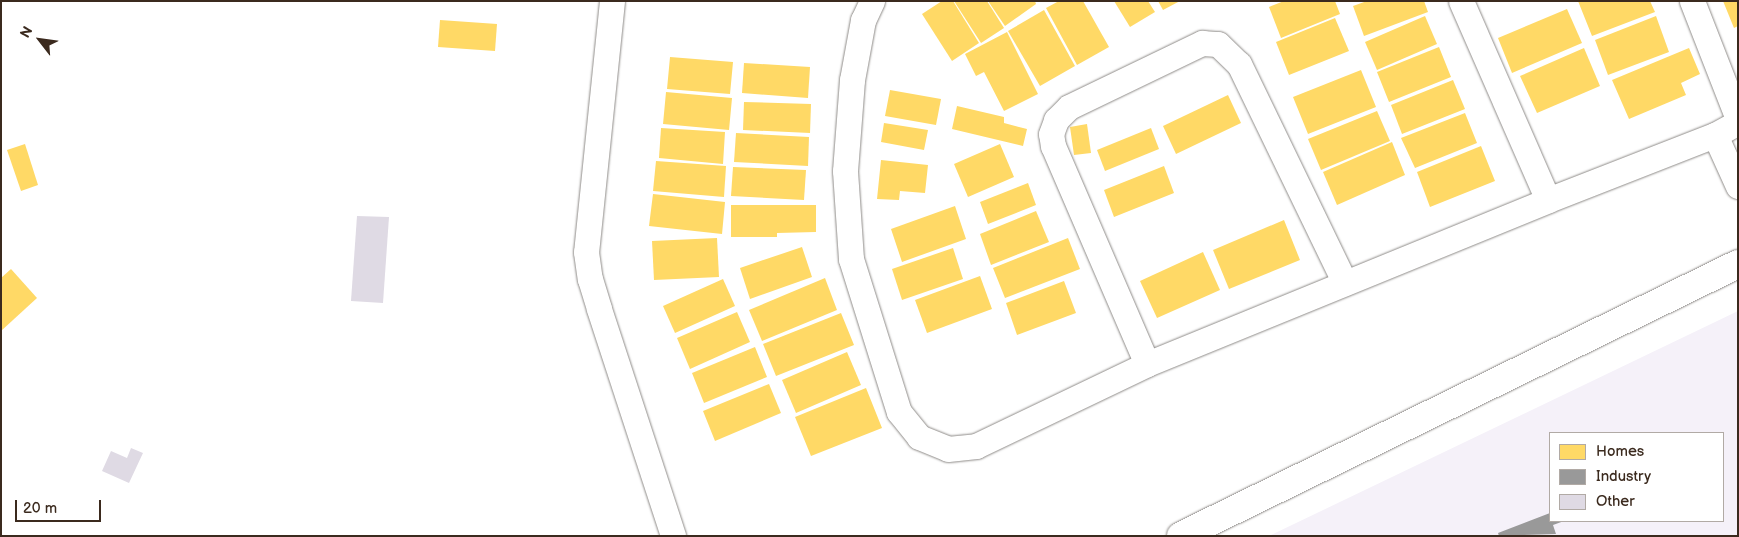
<!DOCTYPE html>
<style>
body{margin:0}
#map{position:relative;width:1739px;height:537px;overflow:hidden;background:#fff;font-family:"Balsamiq Sans",sans-serif}
div>[style]{position:absolute}
[style*='--x']{left:calc(var(--x)*1px);top:calc(var(--y)*1px);width:calc(var(--w)*1px);rotate:calc(var(--a)*1deg)}
.built>*{inset:0;background:#f5f1f9}
.homes>*{inset:0;background:#ffd966}
.industry>*{inset:0;background:#999}
.building>*{inset:0;background:#dfdae4}
.roads{filter:drop-shadow(0 0 1px #8e8b88) drop-shadow(0 0 1px #8e8b88)}
.minor>*{height:25px;margin:-12.5px;padding:0 12.5px;transform-origin:12.5px;border-radius:12.5px;background:#fff}
.secondary>*{height:28px;margin:-14px;padding:0 14px;transform-origin:14px;border-radius:14px;background:#fff}
span{translate:-50% -50%;white-space:nowrap;text-align:center;line-height:1.15;-webkit-text-stroke:5px #fff;paint-order:stroke}
.frame{position:absolute;inset:0;border:2px solid #3b2a1e;pointer-events:none}
.legend{position:absolute;left:1549px;top:432px;width:175px;height:90px;box-sizing:border-box;background:#fff;border:1px solid #b1aaa5;margin:0;padding:6px 9px;list-style:none;font-size:15px;color:#3b2a1e}
.legend li{display:flex;align-items:center;gap:10px;height:25px}
.legend b{width:25px;border:1px solid #b1aaa5}
.north{position:absolute;left:15px;top:15px;width:50px;height:50px;-webkit-text-stroke:4px #fff;paint-order:stroke;rotate:300deg;font-size:14px;font-weight:700;line-height:20px;text-align:center;color:#3b2a1e}
.north::after{content:'';display:block;margin:auto;width:18px;height:22px;background:#3b2a1e;clip-path:polygon(50% 0,100% 100%,50% 72%,0 100%)}
.scale{position:absolute;left:15px;top:500px;width:86px;height:22px;box-sizing:border-box;border:2px solid #3b2a1e;border-top:0;padding-left:6px;font-size:15px;line-height:18px;white-space:nowrap;color:#3b2a1e;-webkit-text-stroke:4px #fff;paint-order:stroke}
</style>
<div id="map">
<div class="built">
<div style="clip-path:polygon(evenodd,1738px 311px,1738px 536px,1269px 536px,1738px 311px,1550px 433px,1723px 433px,1723px 521px,1550px 521px,1550px 433px)"></div>
</div>
<div class="homes">
<div style="clip-path:polygon(942px 1px,953px 1px,979px 43px,952px 61px,922px 14px)"></div>
<div style="clip-path:polygon(954px 1px,987px 1px,1004px 28px,981px 43px)"></div>
<div style="clip-path:polygon(988px 1px,1035px 1px,1036px 4px,1005px 26px)"></div>
<div style="clip-path:polygon(1059px 1px,1083px 1px,1109px 47px,1077px 65px,1046px 8px)"></div>
<div style="clip-path:polygon(1114px 1px,1148px 1px,1155px 12px,1130px 27px)"></div>
<div style="clip-path:polygon(1158px 1px,1180px 1px,1163px 10px)"></div>
<div style="clip-path:polygon(1284px 1px,1335px 1px,1340px 14px,1281px 38px,1269px 7px)"></div>
<div style="clip-path:polygon(1367px 1px,1424px 1px,1428px 12px,1364px 36px,1353px 6px)"></div>
<div style="clip-path:polygon(1578px 1px,1650px 1px,1655px 12px,1592px 36px)"></div>
<div style="clip-path:polygon(1723px 1px,1738px 1px,1738px 26px,1734px 28px)"></div>
<div style="clip-path:polygon(1567px 9px,1582px 43px,1512px 73px,1498px 38px)"></div>
<div style="clip-path:polygon(1044px 10px,1075px 66px,1040px 86px,1008px 31px)"></div>
<div style="clip-path:polygon(1425px 16px,1437px 44px,1377px 70px,1365px 42px)"></div>
<div style="clip-path:polygon(1656px 16px,1669px 52px,1608px 75px,1595px 40px)"></div>
<div style="clip-path:polygon(1335px 18px,1349px 51px,1289px 75px,1276px 42px)"></div>
<div style="clip-path:polygon(440px 20px,497px 24px,495px 51px,438px 47px)"></div>
<div style="clip-path:polygon(1007px 32px,1038px 94px,1004px 111px,984px 72px,976px 76px,965px 54px)"></div>
<div style="clip-path:polygon(1439px 47px,1451px 77px,1389px 102px,1377px 72px)"></div>
<div style="clip-path:polygon(1584px 48px,1600px 86px,1537px 113px,1520px 76px)"></div>
<div style="clip-path:polygon(1689px 48px,1700px 74px,1681px 83px,1686px 95px,1629px 119px,1612px 80px)"></div>
<div style="clip-path:polygon(670px 57px,733px 62px,730px 94px,667px 89px)"></div>
<div style="clip-path:polygon(744px 63px,810px 67px,808px 98px,742px 93px)"></div>
<div style="clip-path:polygon(1361px 70px,1376px 107px,1308px 134px,1293px 97px)"></div>
<div style="clip-path:polygon(1453px 80px,1465px 109px,1402px 134px,1391px 105px)"></div>
<div style="clip-path:polygon(890px 90px,941px 99px,936px 125px,885px 116px)"></div>
<div style="clip-path:polygon(666px 92px,732px 98px,729px 130px,663px 124px)"></div>
<div style="clip-path:polygon(1228px 95px,1241px 123px,1176px 154px,1163px 126px)"></div>
<div style="clip-path:polygon(744px 102px,811px 104px,810px 133px,743px 130px)"></div>
<div style="clip-path:polygon(957px 106px,1004px 117px,1004px 123px,1027px 129px,1023px 146px,952px 129px)"></div>
<div style="clip-path:polygon(1377px 111px,1390px 141px,1321px 170px,1308px 139px)"></div>
<div style="clip-path:polygon(1465px 113px,1477px 143px,1415px 168px,1401px 138px)"></div>
<div style="clip-path:polygon(884px 123px,928px 130px,924px 150px,881px 142px)"></div>
<div style="clip-path:polygon(1087px 124px,1091px 153px,1074px 155px,1070px 127px)"></div>
<div style="clip-path:polygon(661px 128px,725px 132px,723px 164px,659px 158px)"></div>
<div style="clip-path:polygon(1151px 128px,1159px 149px,1105px 171px,1097px 150px)"></div>
<div style="clip-path:polygon(736px 133px,809px 137px,808px 166px,734px 162px)"></div>
<div style="clip-path:polygon(1392px 142px,1405px 175px,1337px 205px,1323px 172px)"></div>
<div style="clip-path:polygon(25px 144px,38px 185px,21px 191px,7px 150px)"></div>
<div style="clip-path:polygon(1000px 144px,1014px 177px,968px 197px,954px 164px)"></div>
<div style="clip-path:polygon(1481px 146px,1495px 181px,1430px 207px,1417px 172px)"></div>
<div style="clip-path:polygon(881px 160px,928px 165px,925px 193px,900px 191px,899px 200px,877px 199px)"></div>
<div style="clip-path:polygon(656px 161px,726px 166px,724px 197px,653px 191px)"></div>
<div style="clip-path:polygon(1164px 166px,1174px 193px,1114px 217px,1104px 190px)"></div>
<div style="clip-path:polygon(733px 167px,806px 170px,804px 200px,731px 196px)"></div>
<div style="clip-path:polygon(1028px 183px,1036px 205px,988px 224px,980px 202px)"></div>
<div style="clip-path:polygon(653px 194px,725px 202px,722px 234px,649px 226px)"></div>
<div style="clip-path:polygon(731px 205px,816px 205px,816px 232px,777px 233px,777px 237px,731px 237px)"></div>
<div style="clip-path:polygon(955px 206px,966px 239px,902px 262px,891px 229px)"></div>
<div style="clip-path:polygon(1036px 211px,1049px 242px,991px 265px,980px 234px)"></div>
<div style="clip-path:polygon(1284px 220px,1300px 260px,1229px 289px,1213px 250px)"></div>
<div style="clip-path:polygon(717px 238px,719px 277px,654px 280px,652px 241px)"></div>
<div style="clip-path:polygon(1068px 238px,1080px 269px,1005px 298px,993px 268px)"></div>
<div style="clip-path:polygon(802px 247px,812px 277px,750px 299px,740px 268px)"></div>
<div style="clip-path:polygon(953px 248px,963px 279px,902px 300px,892px 269px)"></div>
<div style="clip-path:polygon(1203px 252px,1220px 290px,1157px 318px,1140px 281px)"></div>
<div style="clip-path:polygon(11px 269px,37px 298px,1px 331px,1px 278px)"></div>
<div style="clip-path:polygon(980px 276px,992px 309px,927px 333px,915px 300px)"></div>
<div style="clip-path:polygon(825px 278px,837px 310px,762px 341px,749px 310px)"></div>
<div style="clip-path:polygon(723px 279px,735px 306px,675px 333px,663px 306px)"></div>
<div style="clip-path:polygon(1064px 281px,1076px 313px,1017px 335px,1006px 303px)"></div>
<div style="clip-path:polygon(737px 312px,750px 342px,690px 369px,677px 338px)"></div>
<div style="clip-path:polygon(841px 313px,854px 345px,776px 376px,763px 344px)"></div>
<div style="clip-path:polygon(755px 347px,767px 377px,704px 403px,692px 373px)"></div>
<div style="clip-path:polygon(847px 352px,861px 385px,796px 413px,782px 380px)"></div>
<div style="clip-path:polygon(769px 384px,781px 413px,715px 441px,703px 411px)"></div>
<div style="clip-path:polygon(866px 388px,882px 428px,811px 456px,795px 417px)"></div>
</div>
<div class="industry">
<div style="clip-path:polygon(1550px 513px,1550px 521px,1564px 521px,1553px 525px,1556px 534px,1499px 536px,1498px 533px)"></div>
</div>
<div class="building">
<div style="clip-path:polygon(357px 216px,389px 217px,383px 303px,351px 301px)"></div>
<div style="clip-path:polygon(131px 448px,143px 453px,129px 483px,102px 471px,111px 451px,127px 458px)"></div>
</div>
<div class="roads">
<div class="minor">
<div style="--x:612;--y:1;--w:252;--a:95.9"></div>
<div style="--x:586;--y:252;--w:27;--a:82"></div>
<div style="--x:590;--y:279;--w:31;--a:73"></div>
<div style="--x:599;--y:309;--w:239;--a:71.9"></div>
<div style="--x:872;--y:1;--w:21;--a:115"></div>
<div style="--x:863;--y:20;--w:61;--a:100.4"></div>
<div style="--x:852;--y:80;--w:91;--a:94.4"></div>
<div style="--x:845;--y:171;--w:88;--a:86.1"></div>
<div style="--x:851;--y:259;--w:160;--a:72.6"></div>
<div style="--x:899;--y:412;--w:32;--a:51"></div>
<div style="--x:919;--y:437;--w:31;--a:22"></div>
<div style="--x:948;--y:449;--w:28;--a:-6"></div>
<div style="--x:976;--y:446;--w:190;--a:-25.6"></div>
<div style="--x:1147;--y:364;--w:433;--a:-22.2"></div>
<div style="--x:1548;--y:200;--w:179;--a:-21.3"></div>
<div style="--x:1715;--y:135;--w:26;--a:-29"></div>
<div style="--x:1461;--y:1;--w:217;--a:66.4"></div>
<div style="--x:1692;--y:1;--w:127;--a:68.7"></div>
<div style="--x:1715;--y:135;--w:56;--a:65.7"></div>
<div style="--x:1147;--y:364;--w:237;--a:-113.3"></div>
<div style="--x:1053;--y:146;--w:12;--a:-99"></div>
<div style="--x:1051;--y:134;--w:15;--a:-70"></div>
<div style="--x:1056;--y:120;--w:18;--a:-45"></div>
<div style="--x:1069;--y:107;--w:148;--a:-25.7"></div>
<div style="--x:1202;--y:43;--w:16;--a:4"></div>
<div style="--x:1218;--y:44;--w:29;--a:44"></div>
<div style="--x:1239;--y:64;--w:243;--a:64.2"></div>
</div>
<div class="secondary">
<div style="--x:1181;--y:536;--w:620;--a:-26.03"></div>
</div>
</div>
<div class="frame"></div>
<ul class="legend">
<li><b style="height:14px;background:#ffd966"></b>Homes</li>
<li><b style="height:14px;background:#999"></b>Industry</li>
<li><b style="height:14px;background:#dfdae4"></b>Other</li>
</ul>
<div class="north">N</div>
<div class="scale">20 m</div>
</div>
